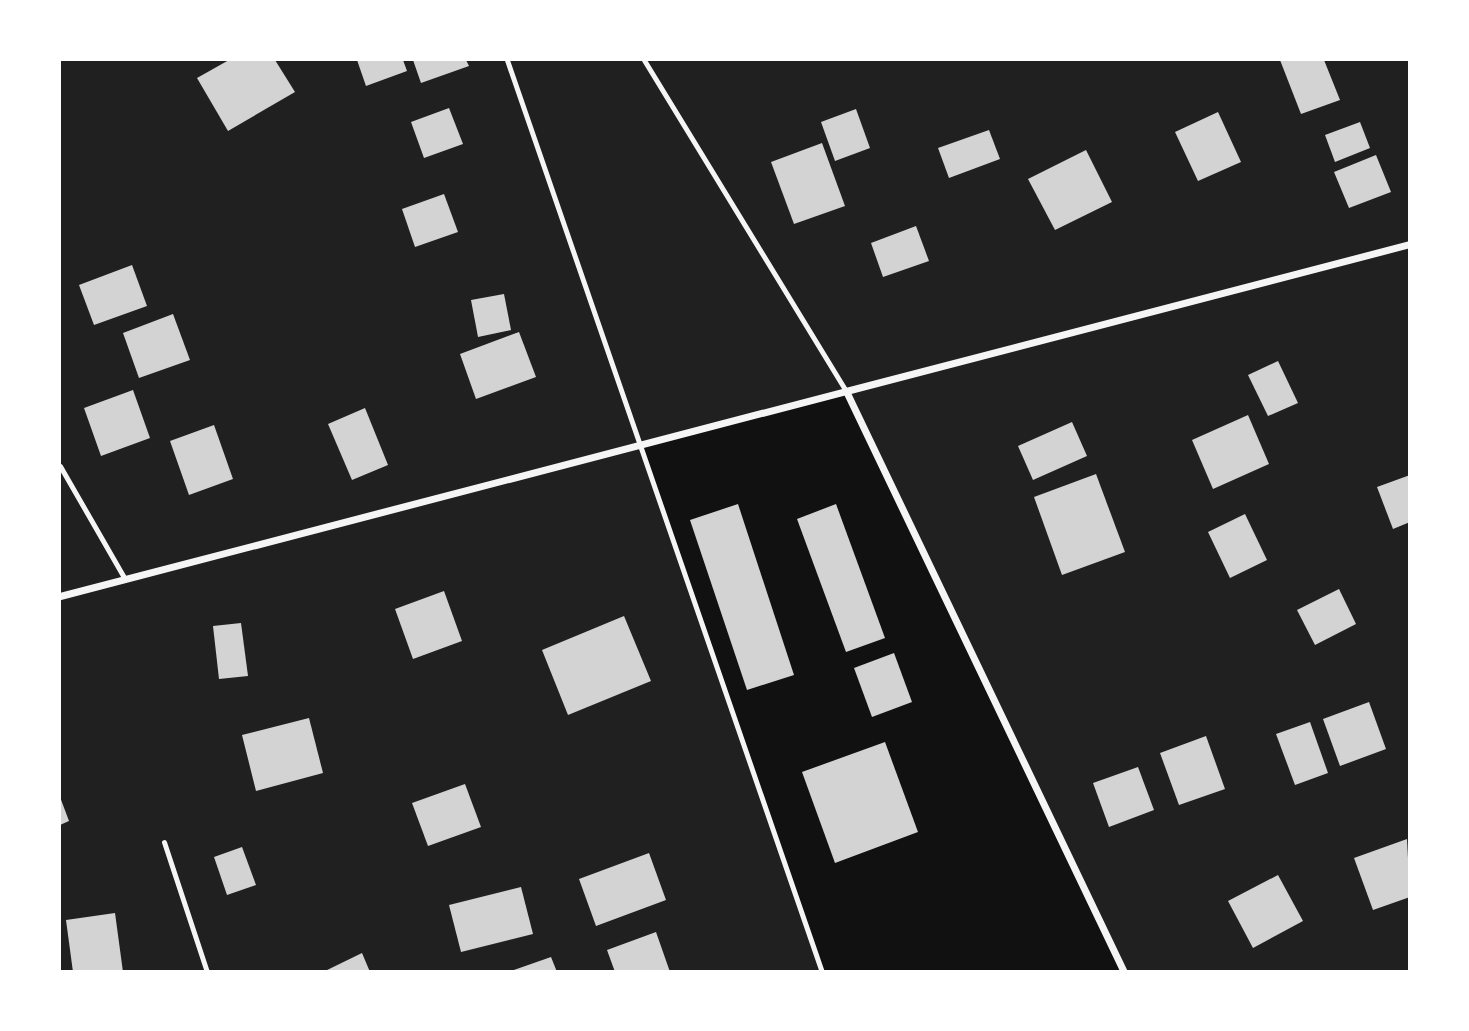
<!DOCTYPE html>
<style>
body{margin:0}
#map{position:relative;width:1469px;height:1031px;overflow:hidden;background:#111;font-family:Inter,sans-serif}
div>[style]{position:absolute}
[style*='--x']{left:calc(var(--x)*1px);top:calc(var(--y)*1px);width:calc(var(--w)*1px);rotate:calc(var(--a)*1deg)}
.green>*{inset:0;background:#202020}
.building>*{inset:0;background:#d3d3d3}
.service>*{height:5px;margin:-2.5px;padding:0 2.5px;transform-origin:2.5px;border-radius:2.5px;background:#f5f5f5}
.minor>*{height:7px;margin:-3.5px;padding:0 3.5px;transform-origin:3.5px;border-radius:3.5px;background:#f5f5f5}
span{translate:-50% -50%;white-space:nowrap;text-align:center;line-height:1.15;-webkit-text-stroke:5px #fff;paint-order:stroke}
.frame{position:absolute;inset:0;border:61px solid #fff;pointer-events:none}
</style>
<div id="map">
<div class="green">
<div style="clip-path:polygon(60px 60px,1409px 60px,1409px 971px,1124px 971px,846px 391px,641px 444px,822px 971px,60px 971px)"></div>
</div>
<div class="building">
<div style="clip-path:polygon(229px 60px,275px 60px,295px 92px,228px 131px,197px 78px)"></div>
<div style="clip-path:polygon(357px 60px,403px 60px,407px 71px,366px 86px)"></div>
<div style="clip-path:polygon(413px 60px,466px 60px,469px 66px,421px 83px)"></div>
<div style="clip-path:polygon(1280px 60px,1324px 60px,1340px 100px,1301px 114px)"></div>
<div style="clip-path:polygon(449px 108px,463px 144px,424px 158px,411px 122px)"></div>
<div style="clip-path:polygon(856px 109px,870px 148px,835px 161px,821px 122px)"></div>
<div style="clip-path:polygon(1218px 112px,1241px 162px,1198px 181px,1175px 132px)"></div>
<div style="clip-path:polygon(1360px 122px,1370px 148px,1335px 162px,1325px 135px)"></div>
<div style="clip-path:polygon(989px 130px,1000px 159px,949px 178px,938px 148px)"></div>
<div style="clip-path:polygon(822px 143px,845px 206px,794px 224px,771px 162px)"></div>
<div style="clip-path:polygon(1086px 150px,1112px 202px,1055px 230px,1028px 179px)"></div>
<div style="clip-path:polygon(1376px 155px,1391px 192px,1349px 208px,1334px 172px)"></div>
<div style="clip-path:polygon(444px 194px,458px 232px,415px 247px,402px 209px)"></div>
<div style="clip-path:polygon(916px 226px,929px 261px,883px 277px,871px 243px)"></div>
<div style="clip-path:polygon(132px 265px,147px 306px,94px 325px,79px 285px)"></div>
<div style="clip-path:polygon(504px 294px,511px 330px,478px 337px,471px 300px)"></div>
<div style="clip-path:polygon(173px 314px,190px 360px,139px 378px,123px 333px)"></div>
<div style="clip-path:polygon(519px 332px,536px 377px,476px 399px,460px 354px)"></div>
<div style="clip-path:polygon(1278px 361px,1298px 403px,1268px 416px,1248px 375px)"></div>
<div style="clip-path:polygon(133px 390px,150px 438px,101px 456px,84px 408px)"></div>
<div style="clip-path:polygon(365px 408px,388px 465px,352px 480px,328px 424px)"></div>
<div style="clip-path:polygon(1248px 415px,1269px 464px,1213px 489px,1192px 440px)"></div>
<div style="clip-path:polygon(1072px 422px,1087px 456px,1033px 480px,1018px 446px)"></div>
<div style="clip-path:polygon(214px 425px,233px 479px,189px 495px,170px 441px)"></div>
<div style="clip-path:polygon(1096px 474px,1125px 552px,1062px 575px,1034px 497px)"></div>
<div style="clip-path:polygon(1410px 475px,1410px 522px,1393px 529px,1377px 487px)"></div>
<div style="clip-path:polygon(738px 504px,794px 675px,747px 690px,690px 520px)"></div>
<div style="clip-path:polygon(836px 504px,885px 638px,846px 652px,797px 519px)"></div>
<div style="clip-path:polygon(1245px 514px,1267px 560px,1230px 578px,1208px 532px)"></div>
<div style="clip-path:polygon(1339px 589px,1356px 624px,1315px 645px,1297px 610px)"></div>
<div style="clip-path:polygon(444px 591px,462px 641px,413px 659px,395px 609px)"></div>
<div style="clip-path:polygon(624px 616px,651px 681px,568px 715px,542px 650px)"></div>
<div style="clip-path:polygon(241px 623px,248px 676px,219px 679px,213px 626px)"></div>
<div style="clip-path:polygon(894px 653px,912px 702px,872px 717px,854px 668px)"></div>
<div style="clip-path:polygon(1369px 702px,1386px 749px,1340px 766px,1323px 719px)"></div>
<div style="clip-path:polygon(309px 718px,323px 773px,256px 791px,242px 735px)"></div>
<div style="clip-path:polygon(1310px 722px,1328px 773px,1295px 785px,1276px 734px)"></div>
<div style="clip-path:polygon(1206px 736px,1225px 789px,1179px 805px,1160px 753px)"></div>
<div style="clip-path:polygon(885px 742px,918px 832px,835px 863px,802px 772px)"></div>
<div style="clip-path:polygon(1138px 767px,1154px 810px,1109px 827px,1093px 783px)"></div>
<div style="clip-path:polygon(465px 784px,481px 827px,428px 846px,412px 803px)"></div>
<div style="clip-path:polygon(60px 797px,69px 821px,60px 825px)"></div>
<div style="clip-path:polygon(1407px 839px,1410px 897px,1373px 910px,1354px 858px)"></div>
<div style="clip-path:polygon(242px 847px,256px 885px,227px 895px,214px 857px)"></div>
<div style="clip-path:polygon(649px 853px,666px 900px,596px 926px,579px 879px)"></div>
<div style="clip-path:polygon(1278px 875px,1303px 921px,1253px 948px,1228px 901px)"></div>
<div style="clip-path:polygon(521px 887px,533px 934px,461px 952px,449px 905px)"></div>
<div style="clip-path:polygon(115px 913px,123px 972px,73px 972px,66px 920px)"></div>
<div style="clip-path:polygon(656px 932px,670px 972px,615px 972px,607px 950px)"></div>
<div style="clip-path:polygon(362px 953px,370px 972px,323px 972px)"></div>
<div style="clip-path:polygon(551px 957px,557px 972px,511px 972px,511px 971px)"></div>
</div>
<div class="service">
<div style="--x:507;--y:60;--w:965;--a:70.95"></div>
<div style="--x:644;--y:60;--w:388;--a:58.6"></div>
<div style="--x:60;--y:466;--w:130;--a:60.1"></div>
<div style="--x:164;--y:842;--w:137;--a:71.7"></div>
</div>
<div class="minor">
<div style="--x:846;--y:391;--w:583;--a:-14.61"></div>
<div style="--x:60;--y:596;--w:812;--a:-14.62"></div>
<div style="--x:846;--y:391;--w:644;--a:64.43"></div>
</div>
<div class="frame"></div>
</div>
